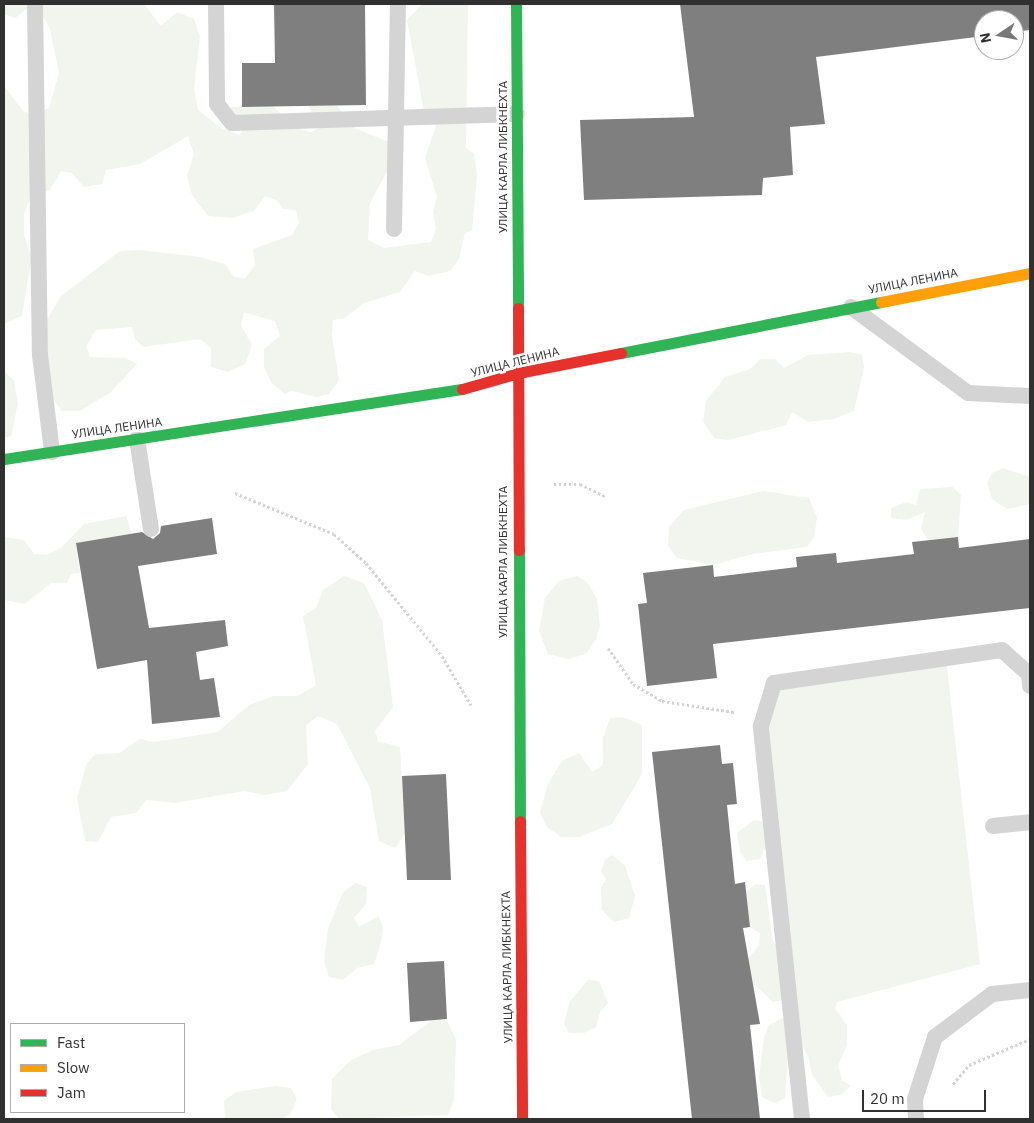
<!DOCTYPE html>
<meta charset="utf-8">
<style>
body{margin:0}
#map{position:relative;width:1034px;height:1123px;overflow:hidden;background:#fff;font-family:"IBM Plex Sans",sans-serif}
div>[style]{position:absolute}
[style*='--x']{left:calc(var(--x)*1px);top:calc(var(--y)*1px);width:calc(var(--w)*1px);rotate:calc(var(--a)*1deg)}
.green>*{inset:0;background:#f1f5ed}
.building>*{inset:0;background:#7f7f7f}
.path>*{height:3px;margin-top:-1.5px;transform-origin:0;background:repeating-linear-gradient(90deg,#d4d4d4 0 2.5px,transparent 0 5px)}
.lane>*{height:16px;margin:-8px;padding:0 8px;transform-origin:8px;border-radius:8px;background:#d4d4d4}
.fast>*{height:11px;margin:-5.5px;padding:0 5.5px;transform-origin:5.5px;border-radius:5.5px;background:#30b455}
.slow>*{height:11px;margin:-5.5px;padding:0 5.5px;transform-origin:5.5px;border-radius:5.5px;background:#ff9f0a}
.jam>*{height:11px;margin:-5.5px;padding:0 5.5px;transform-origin:5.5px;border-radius:5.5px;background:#e5322d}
span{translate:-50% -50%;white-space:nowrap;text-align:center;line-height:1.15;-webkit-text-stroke:5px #fff;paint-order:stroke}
.street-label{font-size:12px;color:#303030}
.frame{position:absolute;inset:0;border:5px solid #303030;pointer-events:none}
.legend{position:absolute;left:10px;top:1023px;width:175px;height:90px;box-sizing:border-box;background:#fff;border:1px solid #acacac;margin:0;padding:6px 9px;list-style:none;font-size:15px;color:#303030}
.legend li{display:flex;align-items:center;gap:10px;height:25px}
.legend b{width:25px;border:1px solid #acacac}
.north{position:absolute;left:974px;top:10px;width:50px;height:50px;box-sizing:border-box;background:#fff;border:1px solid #acacac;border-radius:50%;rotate:258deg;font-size:14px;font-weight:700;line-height:20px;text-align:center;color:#303030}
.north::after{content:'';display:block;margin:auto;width:18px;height:22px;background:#787878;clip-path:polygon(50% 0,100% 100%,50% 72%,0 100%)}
.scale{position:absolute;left:862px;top:1090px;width:124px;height:22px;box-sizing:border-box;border:2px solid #303030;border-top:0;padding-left:6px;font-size:15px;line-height:18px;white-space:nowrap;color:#303030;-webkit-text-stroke:4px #fff;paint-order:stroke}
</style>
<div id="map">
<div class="green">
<div style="clip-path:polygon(4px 4px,33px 4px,15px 18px,4px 14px)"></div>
<div style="clip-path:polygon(36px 4px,144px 4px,161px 26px,177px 12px,194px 19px,200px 37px,194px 88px,198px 110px,221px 128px,239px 135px,243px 130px,229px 114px,231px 107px,273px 106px,295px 128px,311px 132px,318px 128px,309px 106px,337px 106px,354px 128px,391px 143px,391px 164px,370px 203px,368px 240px,384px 248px,431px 242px,436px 229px,433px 211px,437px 197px,425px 158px,436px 126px,425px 117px,407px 20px,422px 4px,468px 4px,466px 148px,474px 154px,477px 176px,472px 231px,465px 233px,459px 259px,450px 271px,428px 276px,415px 271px,400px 292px,364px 303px,345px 318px,333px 320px,332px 337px,339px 380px,329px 394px,317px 397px,292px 391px,285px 394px,271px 382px,264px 367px,264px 349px,280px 336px,275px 321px,244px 312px,241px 325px,252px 345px,245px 364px,228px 372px,211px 367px,211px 348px,200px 339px,143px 347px,135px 339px,132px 327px,96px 330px,86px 346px,90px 357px,126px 358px,137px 364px,111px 392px,80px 411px,62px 411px,53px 399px,40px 331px,61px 296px,120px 251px,140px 250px,200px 257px,225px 264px,234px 277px,245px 278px,255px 265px,253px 249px,292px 235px,299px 223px,296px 210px,283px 209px,278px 201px,265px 196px,254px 211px,232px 218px,208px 216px,192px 195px,187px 176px,194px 154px,188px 136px,140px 164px,106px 170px,102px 184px,84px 187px,72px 173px,61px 171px,50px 190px,30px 198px,24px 214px,24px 236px,32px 257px,22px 316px,4px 324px,4px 86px,24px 112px,36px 114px,49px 108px,59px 73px,50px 29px)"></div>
<div style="clip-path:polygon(850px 352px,862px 355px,864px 368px,854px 411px,834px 419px,808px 422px,792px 412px,786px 425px,728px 440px,714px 438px,703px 421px,706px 401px,725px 377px,750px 369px,761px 359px,775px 359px,784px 368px,808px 355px)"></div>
<div style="clip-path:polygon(4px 371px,14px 381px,18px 403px,11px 436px,4px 438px)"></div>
<div style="clip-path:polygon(1003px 468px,1030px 477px,1030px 504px,1007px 509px,992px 499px,987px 483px,992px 473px)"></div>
<div style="clip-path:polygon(953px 487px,961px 495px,958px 537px,928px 540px,921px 529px,925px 512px,906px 520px,891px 518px,891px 508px,906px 502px,916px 505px,920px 489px)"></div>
<div style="clip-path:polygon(763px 491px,809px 498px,817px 518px,814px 537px,807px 547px,753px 554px,713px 565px,677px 558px,668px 546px,669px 527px,684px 510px)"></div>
<div style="clip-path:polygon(126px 516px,132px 534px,76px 543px,80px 573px,71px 574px,67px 583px,51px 583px,25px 604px,4px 600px,4px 537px,24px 540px,34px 554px,47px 555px,62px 547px,84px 524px)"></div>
<div style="clip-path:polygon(344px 576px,364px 583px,382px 620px,393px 707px,375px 731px,378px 741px,400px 747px,405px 833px,395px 848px,379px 841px,370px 788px,337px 724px,318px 716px,306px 725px,308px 764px,287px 791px,265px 795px,244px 791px,175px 803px,146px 800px,136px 813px,111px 817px,98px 842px,85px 841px,77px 797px,87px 763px,96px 754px,119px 753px,140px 739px,154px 742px,218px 732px,249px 705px,274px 696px,298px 696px,316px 685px,303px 616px,316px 608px,323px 590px)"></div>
<div style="clip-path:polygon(577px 576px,588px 583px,597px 599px,600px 626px,596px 639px,586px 654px,568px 659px,548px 654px,539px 631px,545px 598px,559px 581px)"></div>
<div style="clip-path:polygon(946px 658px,980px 964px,837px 1002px,835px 1008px,847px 1025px,847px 1045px,838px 1066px,842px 1080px,851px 1086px,840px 1095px,828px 1097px,812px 1075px,808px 1055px,801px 1045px,788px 1058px,785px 1098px,775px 1103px,762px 1097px,759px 1077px,764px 1037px,769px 1025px,791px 1014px,782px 1000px,773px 1002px,755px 985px,746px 986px,744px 964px,759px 945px,760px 933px,750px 927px,746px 891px,756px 884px,765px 885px,773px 942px,780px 948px,774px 850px,764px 849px,760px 859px,746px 861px,740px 851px,737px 833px,754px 820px,771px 823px,761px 726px,774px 683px)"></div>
<div style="clip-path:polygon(623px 717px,642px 725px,642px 774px,612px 824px,579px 837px,561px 837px,546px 826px,540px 812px,548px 784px,562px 761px,579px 753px,592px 772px,603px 765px,603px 738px,610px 718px)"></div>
<div style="clip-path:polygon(612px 855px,625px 866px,635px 896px,629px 918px,614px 922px,602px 910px,601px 888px,606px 879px,601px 872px,605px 860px)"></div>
<div style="clip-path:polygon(356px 883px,367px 887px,366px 904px,354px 918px,359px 927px,378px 916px,383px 927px,381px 943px,374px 964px,357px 968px,343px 980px,329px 977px,324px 961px,328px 929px,343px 892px)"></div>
<div style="clip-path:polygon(588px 980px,599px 981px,608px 1003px,600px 1012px,596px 1027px,584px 1033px,569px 1033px,564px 1023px,570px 1001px)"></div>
<div style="clip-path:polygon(432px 1020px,447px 1020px,456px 1040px,454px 1100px,448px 1115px,339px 1119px,331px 1109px,332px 1079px,350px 1061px,373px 1050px,399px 1045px)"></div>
<div style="clip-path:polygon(275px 1086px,291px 1088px,297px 1099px,290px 1115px,281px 1119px,225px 1119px,224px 1101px,236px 1092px)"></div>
</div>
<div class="building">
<div style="clip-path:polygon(274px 4px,365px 4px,366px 105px,242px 107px,242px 63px,275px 63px)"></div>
<div style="clip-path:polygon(680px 4px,1030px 4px,1030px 30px,1014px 32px,1014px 20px,984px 20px,984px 36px,816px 57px,825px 124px,790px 127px,793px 175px,763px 178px,762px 195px,584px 200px,580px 120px,694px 117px)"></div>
<div style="clip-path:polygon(212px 518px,217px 554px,138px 566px,149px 628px,225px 620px,228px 646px,196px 652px,200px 680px,214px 678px,220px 717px,152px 724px,147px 660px,97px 669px,76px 543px,142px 532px,153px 539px,160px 533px,161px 526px)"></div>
<div style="clip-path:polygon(958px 537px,959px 548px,1030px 539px,1030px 608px,713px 644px,717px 678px,647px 686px,638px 604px,647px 603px,643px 573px,713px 565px,714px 577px,797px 567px,796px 557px,836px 553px,837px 563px,914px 554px,912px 542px)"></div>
<div style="clip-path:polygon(720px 745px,722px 764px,733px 763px,737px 804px,727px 805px,735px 884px,745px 882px,750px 927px,743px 928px,760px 1024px,750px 1025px,760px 1119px,692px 1119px,652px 752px)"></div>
<div style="clip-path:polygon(446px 774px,451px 880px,407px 880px,402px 776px)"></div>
<div style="clip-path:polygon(444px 961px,447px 1019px,410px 1022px,407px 963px)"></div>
</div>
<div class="path">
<div style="--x:554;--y:484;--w:26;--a:0"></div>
<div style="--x:580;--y:484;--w:28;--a:26"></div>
<div style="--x:235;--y:493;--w:107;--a:22.5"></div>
<div style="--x:334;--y:534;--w:43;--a:42.2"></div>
<div style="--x:366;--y:563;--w:120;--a:50.7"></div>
<div style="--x:442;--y:656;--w:57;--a:59.4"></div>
<div style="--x:608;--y:648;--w:44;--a:55.2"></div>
<div style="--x:633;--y:684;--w:34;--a:30"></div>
<div style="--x:662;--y:701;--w:73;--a:8.7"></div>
<div style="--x:953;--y:1084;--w:25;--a:-50"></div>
<div style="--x:969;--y:1065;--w:66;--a:-23.1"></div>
</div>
<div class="lane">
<div style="--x:35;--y:4;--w:351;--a:89.2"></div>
<div style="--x:40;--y:355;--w:98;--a:82.9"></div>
<div style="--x:216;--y:4;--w:100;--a:89.4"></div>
<div style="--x:217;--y:104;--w:24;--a:52"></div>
<div style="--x:232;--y:123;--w:285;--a:-1.8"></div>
<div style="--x:394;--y:229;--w:225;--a:-89"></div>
<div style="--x:851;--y:307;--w:145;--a:36.3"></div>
<div style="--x:968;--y:393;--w:62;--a:2.8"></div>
<div style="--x:137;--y:439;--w:91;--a:81.2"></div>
<div style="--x:993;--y:826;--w:37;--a:-6"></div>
<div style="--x:802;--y:1119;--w:395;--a:-96"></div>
<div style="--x:761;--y:726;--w:45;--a:-73.2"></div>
<div style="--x:774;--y:683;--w:230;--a:-8.2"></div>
<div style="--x:1002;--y:650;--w:36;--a:42"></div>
<div style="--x:1029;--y:674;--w:12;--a:85"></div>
<div style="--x:916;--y:1119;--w:20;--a:-93"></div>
<div style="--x:915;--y:1099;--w:65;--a:-72.1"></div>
<div style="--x:935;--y:1037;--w:71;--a:-37"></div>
<div style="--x:992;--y:994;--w:38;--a:-6"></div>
</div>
<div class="fast">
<div style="--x:516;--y:4;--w:304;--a:89.6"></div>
<div style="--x:621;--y:353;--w:265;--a:-11.1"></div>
<div style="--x:4;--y:459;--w:463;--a:-8.7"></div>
<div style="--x:519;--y:550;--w:271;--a:89.8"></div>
</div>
<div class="slow">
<div style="--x:881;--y:302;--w:152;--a:-11"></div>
</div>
<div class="jam">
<div style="--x:518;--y:308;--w:242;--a:89.8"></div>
<div style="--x:462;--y:389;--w:58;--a:-15.9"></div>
<div style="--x:518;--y:373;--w:105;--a:-11"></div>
<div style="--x:520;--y:821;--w:298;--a:89.6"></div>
</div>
<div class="street-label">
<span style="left:503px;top:157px;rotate:-90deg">УЛИЦА КАРЛА ЛИБКНЕХТА</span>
<span style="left:913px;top:281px;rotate:-11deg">УЛИЦА ЛЕНИНА</span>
<span style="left:515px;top:362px;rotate:-14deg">УЛИЦА ЛЕНИНА</span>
<span style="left:117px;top:428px;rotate:-8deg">УЛИЦА ЛЕНИНА</span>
<span style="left:503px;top:562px;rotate:-90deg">УЛИЦА КАРЛА ЛИБКНЕХТА</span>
<span style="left:507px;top:967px;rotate:-91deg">УЛИЦА КАРЛА ЛИБКНЕХТА</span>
</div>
<div class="frame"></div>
<ul class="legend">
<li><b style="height:6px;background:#30b455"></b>Fast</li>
<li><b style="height:6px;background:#ff9f0a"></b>Slow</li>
<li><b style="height:6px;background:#e5322d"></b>Jam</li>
</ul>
<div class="north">N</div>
<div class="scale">20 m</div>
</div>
